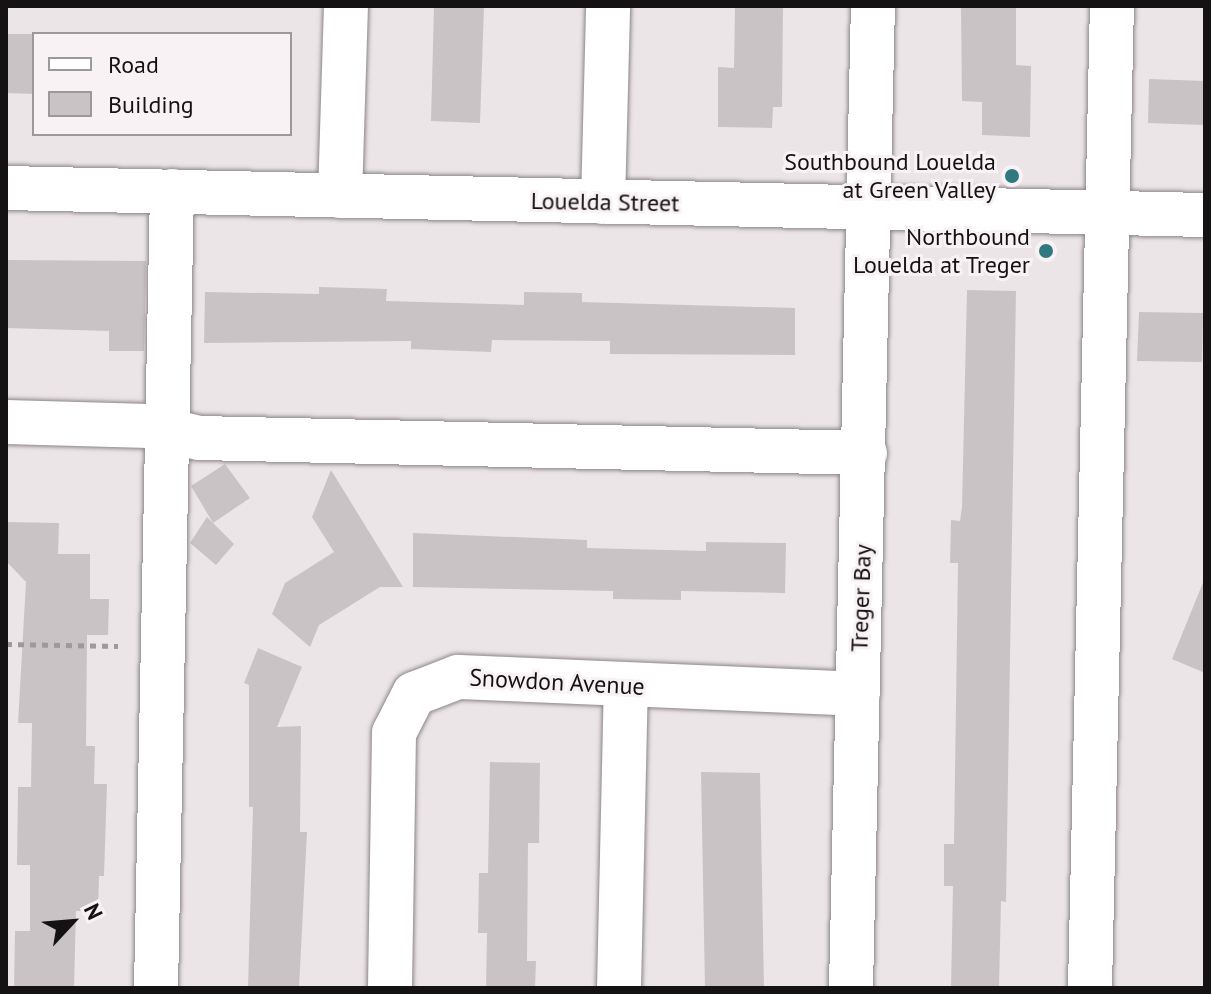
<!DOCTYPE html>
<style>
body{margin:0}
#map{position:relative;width:1211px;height:994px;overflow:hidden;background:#ece5e7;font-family:"PT Sans",sans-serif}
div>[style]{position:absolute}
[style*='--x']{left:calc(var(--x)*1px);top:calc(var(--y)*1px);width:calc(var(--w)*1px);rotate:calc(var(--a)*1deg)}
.building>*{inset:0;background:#cac3c5}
.path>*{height:5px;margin-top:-2.5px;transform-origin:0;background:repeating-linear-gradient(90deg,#9e999a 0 6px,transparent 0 12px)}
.roads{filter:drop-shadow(0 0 2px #8c8688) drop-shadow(0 0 2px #8c8688)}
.minor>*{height:44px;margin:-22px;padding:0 22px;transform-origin:22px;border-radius:22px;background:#fff}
.dots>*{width:22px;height:22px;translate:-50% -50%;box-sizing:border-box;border:4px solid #f9f2f4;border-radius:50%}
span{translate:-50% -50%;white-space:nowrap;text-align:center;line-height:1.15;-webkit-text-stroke:6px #f9f2f4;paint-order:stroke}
.poi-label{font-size:24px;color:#141213}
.right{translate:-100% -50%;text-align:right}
.street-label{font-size:24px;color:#141213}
.frame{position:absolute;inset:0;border:8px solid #141213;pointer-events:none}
.legend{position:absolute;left:32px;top:32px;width:260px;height:104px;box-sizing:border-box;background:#f9f2f4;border:2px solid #9d989a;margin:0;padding:10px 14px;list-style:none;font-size:24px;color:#141213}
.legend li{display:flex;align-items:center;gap:16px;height:40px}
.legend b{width:40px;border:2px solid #9d989a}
.north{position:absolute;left:32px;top:882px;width:80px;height:80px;-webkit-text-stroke:6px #f9f2f4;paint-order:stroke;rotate:64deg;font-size:22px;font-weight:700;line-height:32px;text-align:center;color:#141213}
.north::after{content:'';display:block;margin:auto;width:28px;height:36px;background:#141213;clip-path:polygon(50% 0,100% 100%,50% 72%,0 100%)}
</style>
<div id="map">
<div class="building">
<div style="clip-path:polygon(434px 6px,484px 6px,480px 123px,431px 121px)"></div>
<div style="clip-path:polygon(735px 6px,783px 6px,782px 107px,773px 107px,772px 128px,718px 127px,718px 67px,734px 68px)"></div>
<div style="clip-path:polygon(961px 6px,1016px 6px,1016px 65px,1031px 66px,1030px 137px,982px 135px,982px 102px,962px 101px)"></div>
<div style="clip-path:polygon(6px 34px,34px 34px,34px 94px,6px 93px)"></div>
<div style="clip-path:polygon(1149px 79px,1205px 81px,1205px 125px,1148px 123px)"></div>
<div style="clip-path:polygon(6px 260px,146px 261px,144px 351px,109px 351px,109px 331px,6px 328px)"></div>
<div style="clip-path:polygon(319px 287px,387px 289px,386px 301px,524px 305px,524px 292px,582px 293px,582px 302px,795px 308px,795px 355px,610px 354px,610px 341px,492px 340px,491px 352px,411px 349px,411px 341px,204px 343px,205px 292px,319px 294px)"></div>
<div style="clip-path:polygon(967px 290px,1016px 291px,1006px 902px,1001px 901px,999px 988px,951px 988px,953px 886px,944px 886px,944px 844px,954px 844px,958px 563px,950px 563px,951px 520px,960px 521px,962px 507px)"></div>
<div style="clip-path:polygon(1139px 312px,1203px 313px,1202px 362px,1137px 361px)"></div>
<div style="clip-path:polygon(225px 464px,250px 498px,213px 523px,191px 486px)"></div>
<div style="clip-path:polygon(331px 470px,403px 587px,380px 587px,319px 625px,310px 647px,272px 614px,285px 583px,334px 552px,312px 517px)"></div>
<div style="clip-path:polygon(207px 517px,234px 544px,216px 565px,190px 543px)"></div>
<div style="clip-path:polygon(6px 522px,59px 523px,58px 554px,90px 554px,90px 599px,109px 599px,108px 635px,87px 635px,86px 746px,95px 746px,94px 784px,107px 784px,104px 876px,99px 876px,98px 911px,76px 911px,74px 988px,14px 988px,15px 931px,30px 931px,30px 865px,17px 865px,18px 787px,31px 787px,32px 723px,18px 723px,26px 582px,6px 561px)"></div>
<div style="clip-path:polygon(413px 533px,587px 540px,587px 548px,706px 551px,706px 542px,786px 543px,785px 593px,681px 591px,681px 600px,613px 599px,613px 591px,413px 587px)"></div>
<div style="clip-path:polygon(1204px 580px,1205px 580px,1205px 673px,1172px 659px)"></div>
<div style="clip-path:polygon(258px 648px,302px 667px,277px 727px,301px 726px,300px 832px,307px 832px,299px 988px,248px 988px,253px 807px,249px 807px,249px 685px,244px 683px)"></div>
<div style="clip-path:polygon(490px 762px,540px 763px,539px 843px,528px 843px,527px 961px,536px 961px,535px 988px,486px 988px,487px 933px,478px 933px,479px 873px,488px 873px)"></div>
<div style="clip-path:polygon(701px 772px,760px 773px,764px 988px,705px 988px)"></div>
</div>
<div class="path">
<div style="--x:6;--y:644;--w:112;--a:1"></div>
</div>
<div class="roads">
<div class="minor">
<div style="--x:6;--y:188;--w:1199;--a:1.29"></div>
<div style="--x:340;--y:196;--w:190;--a:-88.2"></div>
<div style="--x:603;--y:202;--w:196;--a:-88.5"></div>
<div style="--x:6;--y:422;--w:143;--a:1.6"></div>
<div style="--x:149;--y:426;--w:51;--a:13.5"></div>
<div style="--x:199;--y:438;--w:666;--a:1.29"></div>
<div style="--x:156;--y:988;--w:797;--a:-88.85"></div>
<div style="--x:390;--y:988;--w:255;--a:-89.1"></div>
<div style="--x:394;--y:733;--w:44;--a:-62.9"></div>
<div style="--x:414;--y:694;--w:47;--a:-21.1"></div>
<div style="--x:458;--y:677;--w:400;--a:2.4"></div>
<div style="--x:619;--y:988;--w:301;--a:-88.7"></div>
<div style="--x:851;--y:988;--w:982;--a:-88.72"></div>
<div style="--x:1090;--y:988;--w:982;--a:-88.72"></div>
</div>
</div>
<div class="dots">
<div style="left:1012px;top:176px;background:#317981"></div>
<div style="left:1046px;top:251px;background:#317981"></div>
</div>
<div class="poi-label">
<span class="right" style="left:996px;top:176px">Southbound Louelda<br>at Green Valley</span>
<span class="right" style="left:1030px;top:251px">Northbound<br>Louelda at Treger</span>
</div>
<div class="street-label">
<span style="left:605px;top:202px;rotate:1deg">Louelda Street</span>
<span style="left:861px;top:598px;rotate:-88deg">Treger Bay</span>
<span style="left:557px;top:682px;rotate:3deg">Snowdon Avenue</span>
</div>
<div class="frame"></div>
<ul class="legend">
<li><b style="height:10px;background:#fff"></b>Road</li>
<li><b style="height:22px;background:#cac3c5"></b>Building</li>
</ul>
<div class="north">N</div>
</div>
